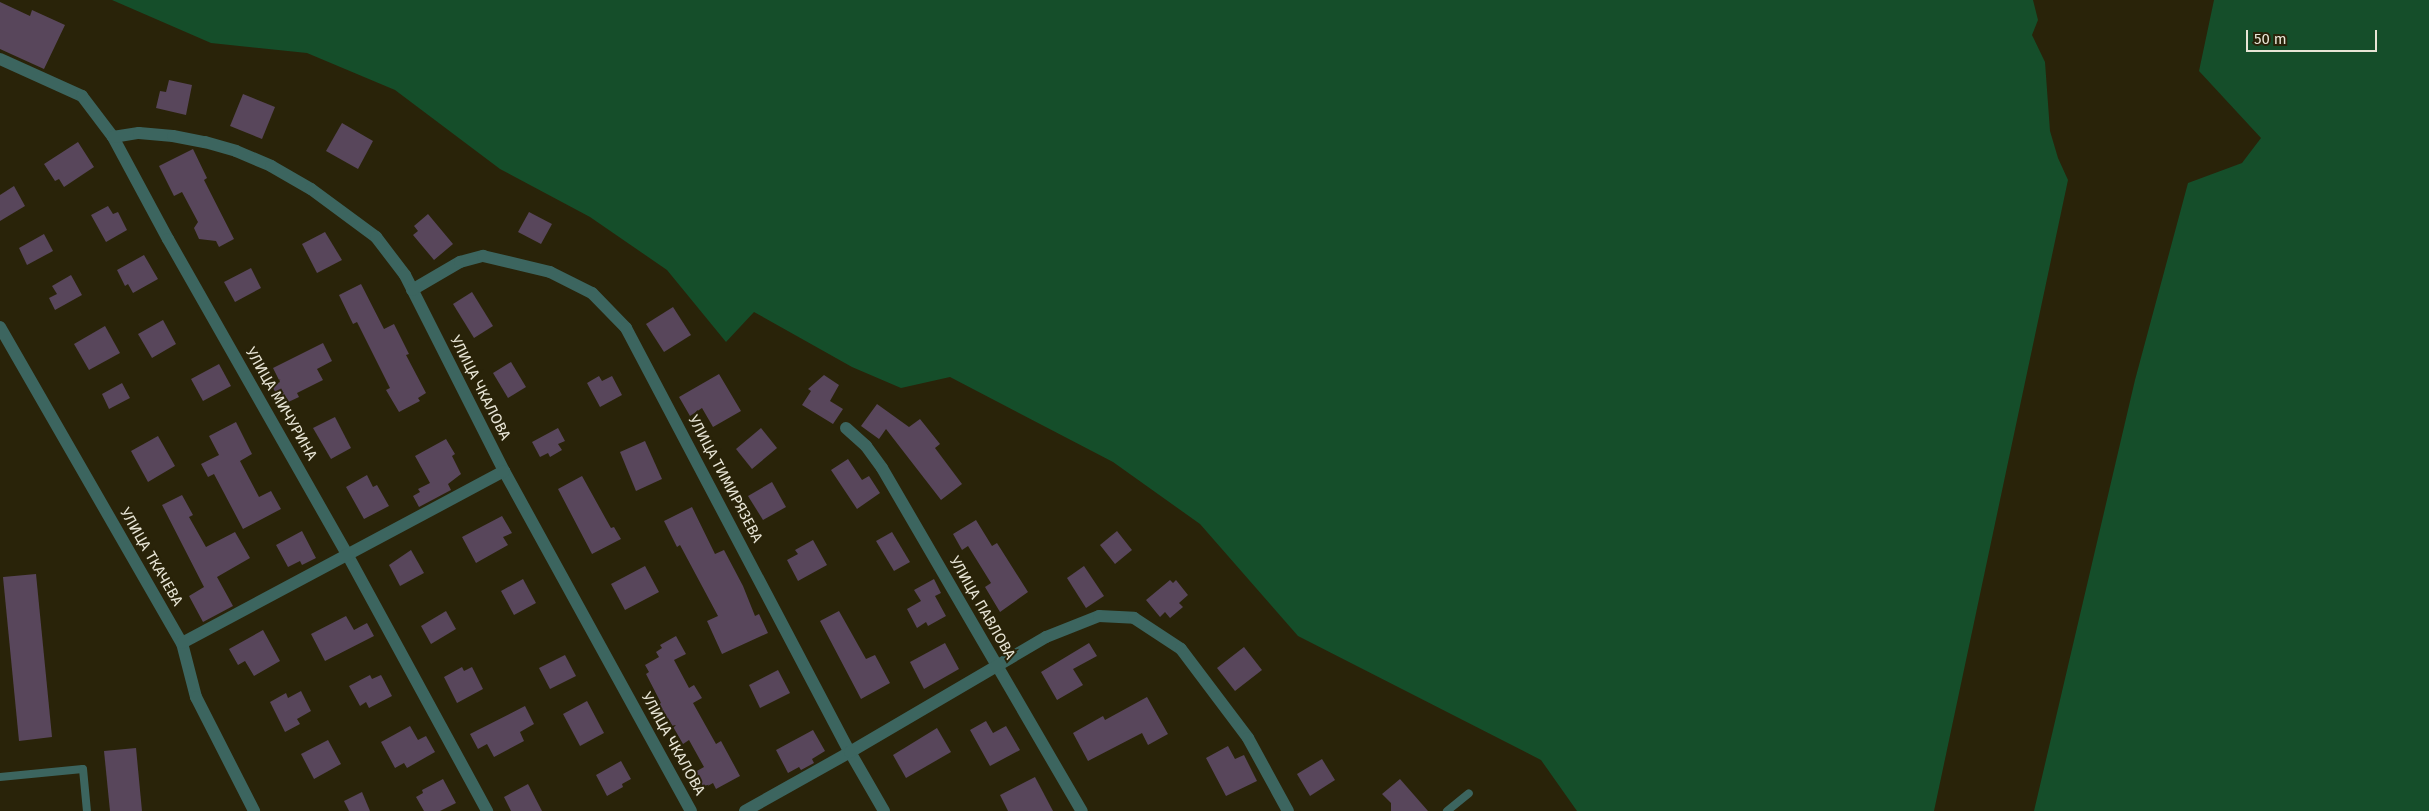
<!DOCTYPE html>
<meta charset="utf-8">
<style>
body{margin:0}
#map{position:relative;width:2429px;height:811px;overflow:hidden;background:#292309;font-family:"Fira Sans",sans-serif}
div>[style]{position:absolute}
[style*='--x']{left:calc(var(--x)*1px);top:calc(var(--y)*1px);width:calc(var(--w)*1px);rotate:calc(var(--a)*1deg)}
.green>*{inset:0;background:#154e2a}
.building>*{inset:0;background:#58465b}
.lane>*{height:8px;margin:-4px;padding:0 4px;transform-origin:4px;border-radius:4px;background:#3c655f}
.street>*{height:12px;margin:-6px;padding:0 6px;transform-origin:6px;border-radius:6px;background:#3c655f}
span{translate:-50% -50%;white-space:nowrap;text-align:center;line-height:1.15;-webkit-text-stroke:4px #292309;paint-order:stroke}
.street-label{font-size:15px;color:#e8e5d6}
.scale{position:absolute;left:2246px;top:30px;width:131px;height:22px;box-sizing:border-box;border:2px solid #e8e5d6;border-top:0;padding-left:6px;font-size:15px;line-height:18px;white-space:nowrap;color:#e8e5d6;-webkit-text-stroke:4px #292309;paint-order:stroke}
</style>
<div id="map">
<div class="green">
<div style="clip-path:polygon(112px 0,2033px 0,2038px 20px,2032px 35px,2045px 62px,2050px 131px,2058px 158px,2068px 180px,1934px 811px,1577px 811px,1541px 760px,1298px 636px,1200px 524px,1113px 462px,950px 377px,901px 388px,852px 367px,754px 312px,726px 342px,667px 270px,590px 217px,500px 169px,395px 90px,307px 53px,211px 43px)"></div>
<div style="clip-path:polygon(2214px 0,2429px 0,2429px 811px,2034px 811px,2135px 380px,2188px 183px,2242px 163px,2261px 138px,2199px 71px)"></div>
</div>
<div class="building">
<div style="clip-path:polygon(0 2px,30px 16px,32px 10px,65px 25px,44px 69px,0 49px)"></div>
<div style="clip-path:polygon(169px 80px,192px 85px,186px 115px,156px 108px,160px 91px,166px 92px)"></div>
<div style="clip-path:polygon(243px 94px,275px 107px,262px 139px,230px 126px)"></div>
<div style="clip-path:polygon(342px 123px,373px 141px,358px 169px,326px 151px)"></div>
<div style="clip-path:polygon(78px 142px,94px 167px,64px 187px,59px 179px,55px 181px,44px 164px)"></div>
<div style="clip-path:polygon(193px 149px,207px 178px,204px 180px,234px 239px,219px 247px,216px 241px,199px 239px,194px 228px,198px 222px,182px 192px,174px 196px,159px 166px)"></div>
<div style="clip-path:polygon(14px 186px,25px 206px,0 221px,0 195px)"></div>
<div style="clip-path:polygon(108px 206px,113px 214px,118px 212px,127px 230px,106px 242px,91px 215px)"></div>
<div style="clip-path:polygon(529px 212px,552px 224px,541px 244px,518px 232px)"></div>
<div style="clip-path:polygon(428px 214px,453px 244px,434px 260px,413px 235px,418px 231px,414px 226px)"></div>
<div style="clip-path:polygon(325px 232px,342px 260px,317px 273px,302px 244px)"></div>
<div style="clip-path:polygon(44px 234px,53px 251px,27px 265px,19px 248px)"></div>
<div style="clip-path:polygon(144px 255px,158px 279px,133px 293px,128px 284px,125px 286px,117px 270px)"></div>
<div style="clip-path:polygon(251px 268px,261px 288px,235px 302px,224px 282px)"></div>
<div style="clip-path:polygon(71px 275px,82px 295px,55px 310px,49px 298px,57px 294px,52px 286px)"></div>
<div style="clip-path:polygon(361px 284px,384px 329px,394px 324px,409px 354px,406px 355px,426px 393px,418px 398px,420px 401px,399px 412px,386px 390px,390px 388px,357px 322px,353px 324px,339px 295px)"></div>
<div style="clip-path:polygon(472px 292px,493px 326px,474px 338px,453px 304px)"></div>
<div style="clip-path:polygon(673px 307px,691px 335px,664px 352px,646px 324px)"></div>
<div style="clip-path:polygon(163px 320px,176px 344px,152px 358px,138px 334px)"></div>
<div style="clip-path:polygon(105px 326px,120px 353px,89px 370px,74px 344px)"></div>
<div style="clip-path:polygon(323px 343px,332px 361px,317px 369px,323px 380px,297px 393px,299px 397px,282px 405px,272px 386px,280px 382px,273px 368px)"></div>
<div style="clip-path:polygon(511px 362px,526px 387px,508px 398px,493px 373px)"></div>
<div style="clip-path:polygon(219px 364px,231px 386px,203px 401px,191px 379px)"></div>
<div style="clip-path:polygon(719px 374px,741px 411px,713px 427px,702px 408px,690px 416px,679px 397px)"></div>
<div style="clip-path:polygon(824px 375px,839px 385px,830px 401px,843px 409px,833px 424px,802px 405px,811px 391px,808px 389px)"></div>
<div style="clip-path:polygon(599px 376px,602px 381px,612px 376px,622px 395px,600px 407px,587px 383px)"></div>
<div style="clip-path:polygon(122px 383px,130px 398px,109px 409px,102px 394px)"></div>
<div style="clip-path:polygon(877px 404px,909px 427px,920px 419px,940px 444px,935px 448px,962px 484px,941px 500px,886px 429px,879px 439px,861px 426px)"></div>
<div style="clip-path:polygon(335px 417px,351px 448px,331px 459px,313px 428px)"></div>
<div style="clip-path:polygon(236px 422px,252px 454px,240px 461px,259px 497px,271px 491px,281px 509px,243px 529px,214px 474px,208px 477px,201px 464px,219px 455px,209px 436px)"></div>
<div style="clip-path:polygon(558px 428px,565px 441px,558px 444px,562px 450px,550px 457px,548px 453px,540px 457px,532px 442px)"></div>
<div style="clip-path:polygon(761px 428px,777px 448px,752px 469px,736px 449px)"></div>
<div style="clip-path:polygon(158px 436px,175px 466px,148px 482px,131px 451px)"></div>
<div style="clip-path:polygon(446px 439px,455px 454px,452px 456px,461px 474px,448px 484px,451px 490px,419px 507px,413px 496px,420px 492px,418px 489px,430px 483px,415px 456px)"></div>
<div style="clip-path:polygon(645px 441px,662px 479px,636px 491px,620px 452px)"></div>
<div style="clip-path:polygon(848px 459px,862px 480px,869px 476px,880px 493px,857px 509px,831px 470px)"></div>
<div style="clip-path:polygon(367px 475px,373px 487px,377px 485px,389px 506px,364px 519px,346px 487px)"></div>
<div style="clip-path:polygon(582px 476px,607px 521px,611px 528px,614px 527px,621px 539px,592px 554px,558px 489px)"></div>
<div style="clip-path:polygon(772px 482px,786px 507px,763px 520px,748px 496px)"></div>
<div style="clip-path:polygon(182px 495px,193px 515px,189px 517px,206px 547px,235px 532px,250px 558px,217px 577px,233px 606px,203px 622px,189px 596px,204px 587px,162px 505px)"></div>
<div style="clip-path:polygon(692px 507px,715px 554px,724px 550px,743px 586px,755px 616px,759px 614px,768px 633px,722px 654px,707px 621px,718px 616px,680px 545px,677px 547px,664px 521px)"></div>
<div style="clip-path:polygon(502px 516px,512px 533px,503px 537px,508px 545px,476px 563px,462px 537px)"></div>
<div style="clip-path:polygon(976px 520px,992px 546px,997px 543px,1028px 592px,1000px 612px,985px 587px,991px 583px,968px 546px,962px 550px,953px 534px)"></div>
<div style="clip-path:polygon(302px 531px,316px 558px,302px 565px,300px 561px,288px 567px,276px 545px)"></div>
<div style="clip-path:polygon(1117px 531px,1132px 550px,1115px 564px,1100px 545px)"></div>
<div style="clip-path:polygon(892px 532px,910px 562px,894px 571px,876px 541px)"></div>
<div style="clip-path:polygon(813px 540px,827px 565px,798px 581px,787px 560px,798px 554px,795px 550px)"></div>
<div style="clip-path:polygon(411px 550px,424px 573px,400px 586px,389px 565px)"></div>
<div style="clip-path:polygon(645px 566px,659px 592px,625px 610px,611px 584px)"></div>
<div style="clip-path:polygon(1084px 566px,1104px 596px,1086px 608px,1067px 578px)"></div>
<div style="clip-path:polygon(36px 574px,52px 737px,19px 741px,3px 577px)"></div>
<div style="clip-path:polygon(523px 579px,536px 603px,514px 615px,501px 591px)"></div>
<div style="clip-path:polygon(934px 579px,941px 593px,935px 596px,946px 616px,928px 626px,926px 622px,917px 628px,907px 609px,921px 601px,914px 590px)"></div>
<div style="clip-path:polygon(1170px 580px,1173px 583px,1176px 580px,1188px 595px,1179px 603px,1183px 607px,1170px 618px,1165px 612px,1160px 617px,1146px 600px)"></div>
<div style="clip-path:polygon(446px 611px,456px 629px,431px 644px,421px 626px)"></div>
<div style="clip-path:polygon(839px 611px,866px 659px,875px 655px,890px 683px,861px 699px,820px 621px)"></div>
<div style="clip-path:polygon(346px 616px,354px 630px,367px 623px,374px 636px,325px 661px,311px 634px)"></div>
<div style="clip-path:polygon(263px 630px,280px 661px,254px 676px,245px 661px,238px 665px,229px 649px)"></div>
<div style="clip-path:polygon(676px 636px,686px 654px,674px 660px,689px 688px,694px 685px,702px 698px,693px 703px,716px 744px,721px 741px,740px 776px,716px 789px,713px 783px,704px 788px,695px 772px,704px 767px,689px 740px,683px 744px,668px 718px,661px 722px,653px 708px,661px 703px,646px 674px,649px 672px,645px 665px,659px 657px,656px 652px,662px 648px,660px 645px)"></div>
<div style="clip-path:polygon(945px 643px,959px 669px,924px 689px,910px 662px)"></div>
<div style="clip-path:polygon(1089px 643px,1097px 656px,1073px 669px,1083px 685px,1057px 700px,1041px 672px)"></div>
<div style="clip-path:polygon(1244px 647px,1262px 670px,1235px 691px,1217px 668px)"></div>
<div style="clip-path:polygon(565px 655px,576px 676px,550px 689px,539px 668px)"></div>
<div style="clip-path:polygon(462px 667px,464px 671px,472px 667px,483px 689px,457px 703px,444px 677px)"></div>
<div style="clip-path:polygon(778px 670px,790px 693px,760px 708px,749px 685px)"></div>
<div style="clip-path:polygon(370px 675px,372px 679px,381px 675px,392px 696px,369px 708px,366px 702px,360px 706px,349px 686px)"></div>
<div style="clip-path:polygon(301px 691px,311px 711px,297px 719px,300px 724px,285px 732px,270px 702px,286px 693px,288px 698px)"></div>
<div style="clip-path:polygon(1147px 697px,1168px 734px,1148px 745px,1142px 733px,1088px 761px,1073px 733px,1103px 716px,1105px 720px)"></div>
<div style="clip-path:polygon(587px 701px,604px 733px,580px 746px,563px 714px)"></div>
<div style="clip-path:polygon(525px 706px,534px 724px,520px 732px,524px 741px,494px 757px,487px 744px,478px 749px,470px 734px)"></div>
<div style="clip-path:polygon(986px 721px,993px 733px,1006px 726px,1020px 750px,990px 766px,970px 730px)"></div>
<div style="clip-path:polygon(410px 726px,418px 740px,426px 736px,435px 752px,407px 768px,404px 763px,395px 768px,381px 742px)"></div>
<div style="clip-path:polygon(937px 728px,951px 752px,906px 778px,893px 755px)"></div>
<div style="clip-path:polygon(813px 730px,825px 751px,812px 759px,814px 763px,801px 770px,799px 767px,788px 773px,776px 750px)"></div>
<div style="clip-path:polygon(328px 740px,341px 764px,314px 779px,301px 754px)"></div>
<div style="clip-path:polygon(1228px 746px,1235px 759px,1244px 755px,1257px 781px,1226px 796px,1206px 758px)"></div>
<div style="clip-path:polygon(136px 748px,142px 811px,110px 811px,104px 751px)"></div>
<div style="clip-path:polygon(1322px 759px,1335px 780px,1310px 796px,1297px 774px)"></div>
<div style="clip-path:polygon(621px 761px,631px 779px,622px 784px,623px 787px,607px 796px,596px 775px)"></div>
<div style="clip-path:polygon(1035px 777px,1053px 811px,1008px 811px,1000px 795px)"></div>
<div style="clip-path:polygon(443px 779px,456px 803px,440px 811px,424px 811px,416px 797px,423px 793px,422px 790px)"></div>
<div style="clip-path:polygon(1400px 779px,1428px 811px,1391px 811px,1391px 803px,1382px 794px)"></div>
<div style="clip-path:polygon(528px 784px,542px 811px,511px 811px,504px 797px)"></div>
<div style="clip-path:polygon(362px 792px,370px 811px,349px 811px,344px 801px)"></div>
</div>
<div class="lane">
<div style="--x:0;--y:777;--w:83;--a:-5.5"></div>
<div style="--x:83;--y:769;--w:42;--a:84.6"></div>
<div style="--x:1447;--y:811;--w:28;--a:-39"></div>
</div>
<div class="street">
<div style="--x:0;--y:59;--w:90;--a:24.3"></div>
<div style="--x:82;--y:96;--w:51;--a:52.9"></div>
<div style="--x:113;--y:137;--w:116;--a:61.7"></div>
<div style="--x:168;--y:239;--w:362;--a:60.4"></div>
<div style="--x:347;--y:554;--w:293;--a:61.4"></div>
<div style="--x:113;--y:137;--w:26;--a:-9"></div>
<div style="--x:139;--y:133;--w:34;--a:5"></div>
<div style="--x:173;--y:136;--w:33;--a:11"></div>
<div style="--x:205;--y:142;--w:32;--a:16"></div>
<div style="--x:236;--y:151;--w:38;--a:23"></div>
<div style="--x:271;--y:166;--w:46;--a:29.9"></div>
<div style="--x:311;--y:189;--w:81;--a:36.4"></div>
<div style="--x:376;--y:237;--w:48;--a:52.7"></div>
<div style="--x:405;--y:275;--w:220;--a:63.2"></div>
<div style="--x:504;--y:471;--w:388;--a:61.2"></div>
<div style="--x:412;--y:290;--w:56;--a:-30.3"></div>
<div style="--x:460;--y:262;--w:24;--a:-15"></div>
<div style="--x:483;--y:256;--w:69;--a:13.4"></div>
<div style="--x:550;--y:272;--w:47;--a:26.6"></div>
<div style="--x:592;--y:293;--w:49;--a:45.8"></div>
<div style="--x:626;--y:328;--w:480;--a:62.2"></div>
<div style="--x:850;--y:752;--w:68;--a:60"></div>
<div style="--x:0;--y:327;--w:365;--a:60.1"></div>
<div style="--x:182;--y:643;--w:56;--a:75.5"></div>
<div style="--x:196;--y:697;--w:128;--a:63"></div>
<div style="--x:846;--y:428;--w:27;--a:42"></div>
<div style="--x:866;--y:446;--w:27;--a:54"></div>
<div style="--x:882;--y:468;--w:397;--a:59.8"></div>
<div style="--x:182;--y:643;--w:365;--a:-28.1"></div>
<div style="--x:745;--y:811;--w:120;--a:-29.3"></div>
<div style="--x:850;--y:752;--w:227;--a:-30.4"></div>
<div style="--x:1046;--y:637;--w:57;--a:-21.6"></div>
<div style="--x:1099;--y:616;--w:35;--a:3"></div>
<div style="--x:1134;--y:618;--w:56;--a:33.4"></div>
<div style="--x:1181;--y:649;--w:111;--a:53"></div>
<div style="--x:1248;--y:738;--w:83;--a:61.3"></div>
</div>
<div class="street-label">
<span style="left:480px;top:388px;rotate:63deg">УЛИЦА ЧКАЛОВА</span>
<span style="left:281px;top:404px;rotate:60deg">УЛИЦА МИЧУРИНА</span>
<span style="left:725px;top:479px;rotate:62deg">УЛИЦА ТИМИРЯЗЕВА</span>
<span style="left:151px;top:557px;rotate:60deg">УЛИЦА ТКАЧЕВА</span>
<span style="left:982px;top:608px;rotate:60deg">УЛИЦА ПАВЛОВА</span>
<span style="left:673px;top:744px;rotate:61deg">УЛИЦА ЧКАЛОВА</span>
</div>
<div class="scale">50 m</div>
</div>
